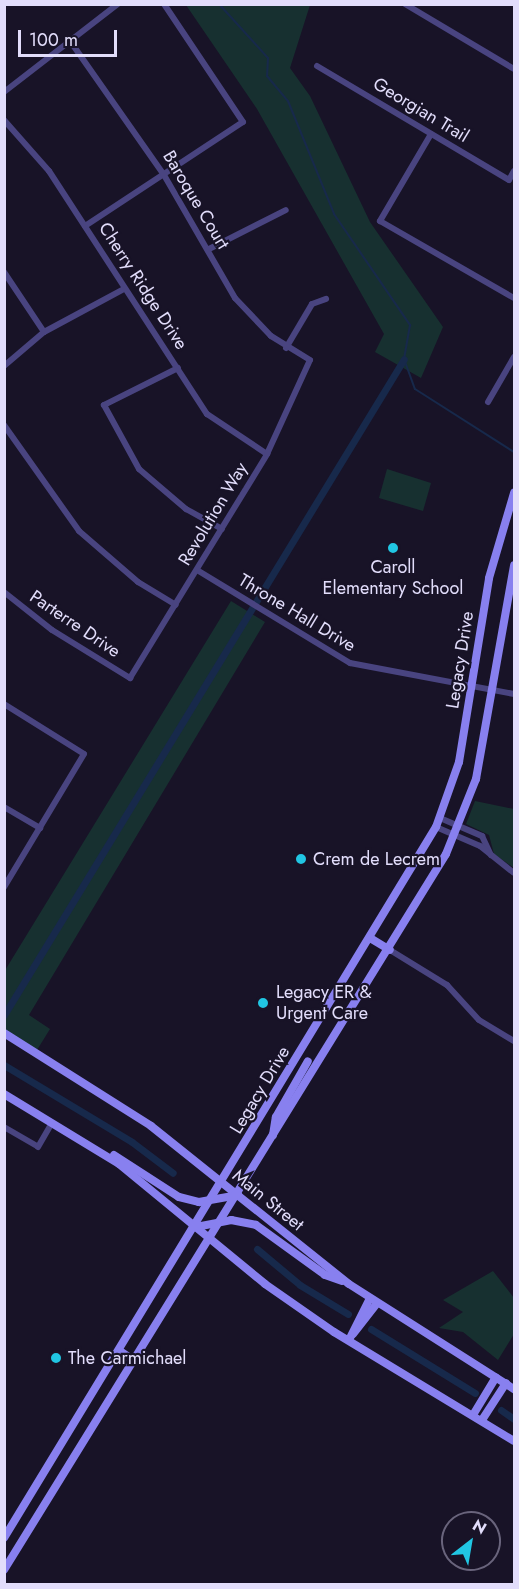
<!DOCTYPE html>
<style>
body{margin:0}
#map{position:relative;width:519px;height:1589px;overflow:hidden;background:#181327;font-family:Jost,sans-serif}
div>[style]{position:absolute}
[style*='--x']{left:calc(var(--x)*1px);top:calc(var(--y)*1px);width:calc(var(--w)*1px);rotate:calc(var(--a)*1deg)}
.green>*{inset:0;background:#173030}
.stream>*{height:2px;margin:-1px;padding:0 1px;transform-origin:1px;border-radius:1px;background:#17294b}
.canal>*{height:7px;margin:-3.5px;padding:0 3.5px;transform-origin:3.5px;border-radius:3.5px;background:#17294b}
.minor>*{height:6px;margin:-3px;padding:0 3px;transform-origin:3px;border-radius:3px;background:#494480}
.secondary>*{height:8px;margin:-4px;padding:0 4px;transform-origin:4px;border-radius:4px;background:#8880ef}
.dots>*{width:16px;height:16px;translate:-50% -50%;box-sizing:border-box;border:3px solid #181327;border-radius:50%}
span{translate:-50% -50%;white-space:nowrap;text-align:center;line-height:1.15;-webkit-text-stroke:4.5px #181327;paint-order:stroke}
.street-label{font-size:18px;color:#e2ddfb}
.poi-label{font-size:18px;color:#e2ddfb}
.left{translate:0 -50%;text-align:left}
.frame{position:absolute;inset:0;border:6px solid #e2ddfb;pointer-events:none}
.north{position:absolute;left:441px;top:1511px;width:60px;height:60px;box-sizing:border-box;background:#181327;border:2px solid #69647c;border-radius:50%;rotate:31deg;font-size:16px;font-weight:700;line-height:24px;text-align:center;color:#e2ddfb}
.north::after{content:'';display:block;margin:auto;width:21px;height:27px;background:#21c6e3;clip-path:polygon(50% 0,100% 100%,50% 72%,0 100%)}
.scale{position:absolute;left:18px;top:30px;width:99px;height:27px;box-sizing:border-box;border:3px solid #e2ddfb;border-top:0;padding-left:8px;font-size:18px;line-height:21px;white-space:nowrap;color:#e2ddfb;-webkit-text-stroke:4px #181327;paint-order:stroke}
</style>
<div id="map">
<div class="green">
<div style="clip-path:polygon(186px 5px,310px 5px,290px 68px,310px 96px,370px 222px,443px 327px,421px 378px,375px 352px,384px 334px,257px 109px)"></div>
<div style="clip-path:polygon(387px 469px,431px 483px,423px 511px,379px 498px)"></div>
<div style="clip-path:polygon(231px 601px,265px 622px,29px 1015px,50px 1029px,37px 1050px,5px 1030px,4px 972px)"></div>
<div style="clip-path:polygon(475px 801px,514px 809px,514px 868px,494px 854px,489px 835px,466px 824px)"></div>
<div style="clip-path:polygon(493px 1271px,514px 1298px,514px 1334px,498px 1360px,463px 1332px,439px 1328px,463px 1312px,443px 1300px)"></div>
</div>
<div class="stream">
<div style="--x:219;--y:4;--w:73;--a:47.8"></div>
<div style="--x:268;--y:58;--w:18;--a:93"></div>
<div style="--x:267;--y:76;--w:33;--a:50"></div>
<div style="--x:288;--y:101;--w:122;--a:67.8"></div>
<div style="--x:334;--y:214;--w:135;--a:55.6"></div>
<div style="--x:410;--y:325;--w:35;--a:100"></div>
<div style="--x:404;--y:359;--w:32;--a:70"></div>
<div style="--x:415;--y:389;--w:117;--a:32.5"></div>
</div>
<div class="canal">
<div style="--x:4;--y:1015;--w:768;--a:-58.63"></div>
<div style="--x:4;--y:1065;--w:149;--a:31"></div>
<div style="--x:132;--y:1142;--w:51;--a:37.1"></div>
<div style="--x:257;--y:1249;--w:56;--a:39.9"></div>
<div style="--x:300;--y:1285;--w:56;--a:31.1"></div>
<div style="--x:371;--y:1329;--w:122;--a:31.6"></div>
<div style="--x:501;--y:1410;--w:16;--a:35"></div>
</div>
<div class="minor">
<div style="--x:405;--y:4;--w:127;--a:30.8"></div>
<div style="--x:317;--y:66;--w:223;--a:30.7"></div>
<div style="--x:509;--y:180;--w:10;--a:-61"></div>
<div style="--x:4;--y:92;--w:144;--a:-37.7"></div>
<div style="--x:4;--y:120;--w:68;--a:48.6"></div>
<div style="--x:49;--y:171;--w:290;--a:57"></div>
<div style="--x:207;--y:414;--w:72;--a:33.7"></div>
<div style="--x:431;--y:134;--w:101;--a:120.4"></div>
<div style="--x:380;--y:221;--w:155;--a:29.9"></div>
<div style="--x:85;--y:226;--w:189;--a:-33.4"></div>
<div style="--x:243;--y:122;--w:142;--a:-123.8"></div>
<div style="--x:209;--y:249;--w:86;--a:-26.9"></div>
<div style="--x:4;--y:272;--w:72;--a:56.3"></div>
<div style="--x:286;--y:348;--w:51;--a:-59.4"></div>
<div style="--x:312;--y:304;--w:15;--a:-20"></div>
<div style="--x:4;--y:366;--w:52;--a:-40.4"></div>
<div style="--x:44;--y:332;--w:91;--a:-28.3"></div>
<div style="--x:178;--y:368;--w:83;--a:153.4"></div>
<div style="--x:104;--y:405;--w:73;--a:61.3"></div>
<div style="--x:139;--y:469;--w:62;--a:40.4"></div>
<div style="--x:186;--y:509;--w:41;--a:29.1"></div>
<div style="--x:488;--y:402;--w:52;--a:-60"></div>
<div style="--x:4;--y:425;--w:130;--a:54.7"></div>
<div style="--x:79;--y:531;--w:78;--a:40.8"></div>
<div style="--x:138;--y:582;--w:44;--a:31.2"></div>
<div style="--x:197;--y:570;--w:179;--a:31.3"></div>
<div style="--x:350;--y:663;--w:167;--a:10.7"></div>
<div style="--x:4;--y:592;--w:61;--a:38.4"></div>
<div style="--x:52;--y:630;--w:92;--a:31.6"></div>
<div style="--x:130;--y:678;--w:263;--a:-58.5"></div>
<div style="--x:267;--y:454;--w:103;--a:-65.4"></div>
<div style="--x:310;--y:360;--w:46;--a:-148.4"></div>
<div style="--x:271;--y:336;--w:52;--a:-133.5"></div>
<div style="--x:235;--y:298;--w:142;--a:-120"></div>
<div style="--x:164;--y:175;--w:164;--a:-125"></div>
<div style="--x:4;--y:704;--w:94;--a:32"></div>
<div style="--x:84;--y:754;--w:155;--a:121"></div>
<div style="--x:4;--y:807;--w:42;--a:30.3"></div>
<div style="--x:440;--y:818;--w:46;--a:23.2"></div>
<div style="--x:482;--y:836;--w:21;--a:65"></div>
<div style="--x:436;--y:827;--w:48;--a:23.4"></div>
<div style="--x:480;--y:846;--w:43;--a:38.5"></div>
<div style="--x:390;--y:950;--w:67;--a:31.6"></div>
<div style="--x:447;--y:985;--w:47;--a:47.6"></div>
<div style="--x:479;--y:1020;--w:41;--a:31"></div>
<div style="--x:4;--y:1127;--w:39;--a:30"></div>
<div style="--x:38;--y:1147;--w:28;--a:-60"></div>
</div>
<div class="secondary">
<div style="--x:370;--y:938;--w:23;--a:31"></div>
<div style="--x:4;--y:1033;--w:174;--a:32.3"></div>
<div style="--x:151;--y:1126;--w:253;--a:38.6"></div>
<div style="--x:349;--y:1284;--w:196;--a:32.5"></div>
<div style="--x:4;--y:1094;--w:135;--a:31.3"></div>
<div style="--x:119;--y:1164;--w:189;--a:39.4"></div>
<div style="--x:265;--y:1284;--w:84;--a:34.8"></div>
<div style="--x:334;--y:1332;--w:210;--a:31.2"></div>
<div style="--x:273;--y:1135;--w:18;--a:-81"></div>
<div style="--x:276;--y:1117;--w:64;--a:-60.3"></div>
<div style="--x:114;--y:1155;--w:77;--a:32.9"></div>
<div style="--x:179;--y:1197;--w:21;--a:14"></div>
<div style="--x:199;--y:1202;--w:40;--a:-10"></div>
<div style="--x:196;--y:1227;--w:36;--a:-11"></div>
<div style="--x:231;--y:1220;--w:25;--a:11"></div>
<div style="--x:256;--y:1225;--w:85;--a:35.9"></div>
<div style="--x:325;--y:1275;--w:18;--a:19"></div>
<div style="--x:353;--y:1334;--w:39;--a:-52"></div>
<div style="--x:349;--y:1340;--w:47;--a:-63.4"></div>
<div style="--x:120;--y:1351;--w:18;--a:34"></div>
<div style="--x:473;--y:1415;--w:44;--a:-58.8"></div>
<div style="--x:482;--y:1420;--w:44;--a:-57"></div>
<div style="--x:4;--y:1538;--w:832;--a:-58.72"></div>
<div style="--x:436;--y:827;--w:69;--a:-70.5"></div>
<div style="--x:459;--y:762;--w:186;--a:-80.7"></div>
<div style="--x:489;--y:578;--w:89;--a:-73.6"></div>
<div style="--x:4;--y:1570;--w:841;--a:-58.31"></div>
<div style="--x:446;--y:854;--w:81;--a:-68.2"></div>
<div style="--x:476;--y:779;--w:217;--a:-79.9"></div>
</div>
<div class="dots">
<div style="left:393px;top:548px;background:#21c6e3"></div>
<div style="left:301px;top:859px;background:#21c6e3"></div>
<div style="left:263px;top:1003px;background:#21c6e3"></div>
<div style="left:56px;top:1358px;background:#21c6e3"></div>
</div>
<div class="street-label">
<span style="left:421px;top:110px;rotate:31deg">Georgian Trail</span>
<span style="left:196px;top:200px;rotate:59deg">Baroque Court</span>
<span style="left:143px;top:286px;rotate:57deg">Cherry Ridge Drive</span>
<span style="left:213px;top:514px;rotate:-59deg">Revolution Way</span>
<span style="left:297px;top:613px;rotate:31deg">Throne Hall Drive</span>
<span style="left:75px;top:624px;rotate:34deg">Parterre Drive</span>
<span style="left:460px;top:660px;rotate:-81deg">Legacy Drive</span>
<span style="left:260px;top:1090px;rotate:-59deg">Legacy Drive</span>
<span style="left:268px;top:1200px;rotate:39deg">Main Street</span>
</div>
<div class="poi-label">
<span style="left:393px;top:578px">Caroll<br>Elementary School</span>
<span class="left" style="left:313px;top:859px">Crem de Lecrem</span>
<span class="left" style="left:276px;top:1003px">Legacy ER &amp;<br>Urgent Care</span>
<span class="left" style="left:68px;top:1358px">The Carmichael</span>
</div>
<div class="frame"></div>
<div class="north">N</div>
<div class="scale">100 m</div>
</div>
